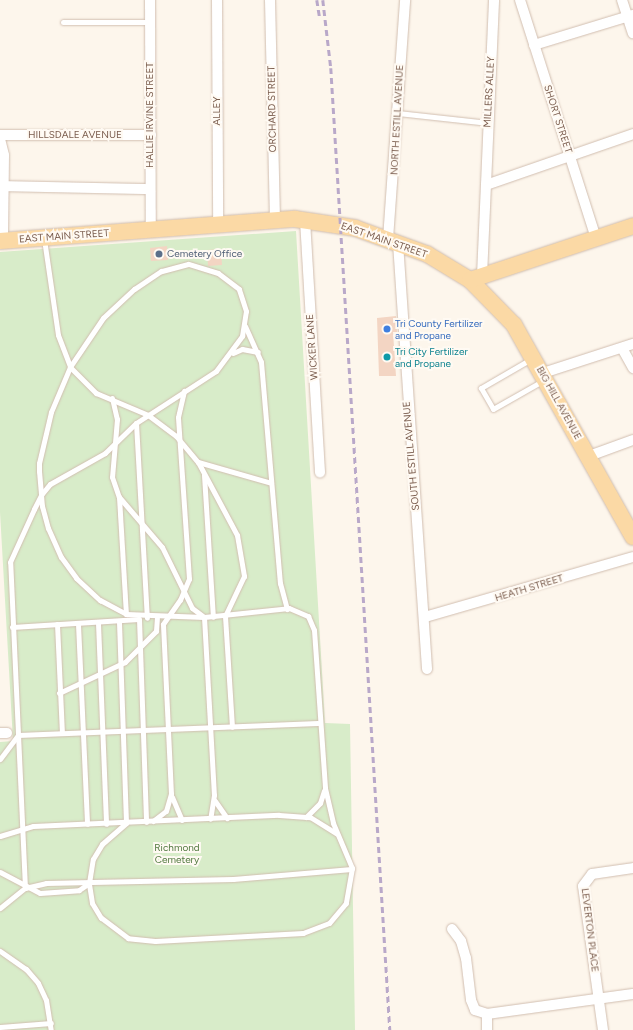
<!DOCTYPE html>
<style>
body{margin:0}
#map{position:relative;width:633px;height:1030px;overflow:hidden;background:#fdf6ec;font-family:Figtree,sans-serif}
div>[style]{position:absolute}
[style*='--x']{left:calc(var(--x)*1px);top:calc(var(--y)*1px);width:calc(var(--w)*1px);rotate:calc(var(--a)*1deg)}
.green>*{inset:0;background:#d8ecc9}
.building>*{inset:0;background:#f3d5c3}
.roads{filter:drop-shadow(0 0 1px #d1beb0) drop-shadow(0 0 1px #d1beb0)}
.lane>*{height:5px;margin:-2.5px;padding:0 2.5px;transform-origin:2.5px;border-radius:2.5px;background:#fff}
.street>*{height:10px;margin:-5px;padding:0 5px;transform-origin:5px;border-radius:5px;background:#fff}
.primary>*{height:16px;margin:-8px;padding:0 8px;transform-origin:8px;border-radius:8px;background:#fbd9a5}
.rail>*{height:2.5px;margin-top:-1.25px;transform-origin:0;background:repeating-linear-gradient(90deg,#b9a8c9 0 6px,transparent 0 10px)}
.dots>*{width:11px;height:11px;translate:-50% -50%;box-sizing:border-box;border:2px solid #fffaf3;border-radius:50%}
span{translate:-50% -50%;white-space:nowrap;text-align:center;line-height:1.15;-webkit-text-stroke:4px #fffaf3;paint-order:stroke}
.street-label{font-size:10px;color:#7a5c4d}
.service-label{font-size:10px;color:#4e5e75}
.left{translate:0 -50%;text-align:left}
.shop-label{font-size:10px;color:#366cbe}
.culture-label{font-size:10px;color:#0d838f}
.park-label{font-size:10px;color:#537a41}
</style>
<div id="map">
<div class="green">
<div style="clip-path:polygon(296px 231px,325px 723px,350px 724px,355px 1030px,0 1030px,0 742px,13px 741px,0 512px,0 252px)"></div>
</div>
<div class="building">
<div style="clip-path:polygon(167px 246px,168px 260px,151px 261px,150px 248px)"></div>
<div style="clip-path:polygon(221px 249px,222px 265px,208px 266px,207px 250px)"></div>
<div style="clip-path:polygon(396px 316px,397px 332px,393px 332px,396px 376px,379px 376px,377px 318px)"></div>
</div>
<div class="roads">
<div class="lane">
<div style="--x:63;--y:22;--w:87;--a:0"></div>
<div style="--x:398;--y:113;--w:91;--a:6.3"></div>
<div style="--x:44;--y:239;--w:97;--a:81.7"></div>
<div style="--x:58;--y:335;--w:34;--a:69"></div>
<div style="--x:70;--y:367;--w:37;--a:45"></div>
<div style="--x:96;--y:393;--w:56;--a:22.9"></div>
<div style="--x:148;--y:415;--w:35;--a:37"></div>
<div style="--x:176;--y:436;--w:34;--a:50"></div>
<div style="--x:198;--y:462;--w:83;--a:61.9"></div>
<div style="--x:237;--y:535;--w:42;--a:80.3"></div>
<div style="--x:244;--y:576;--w:44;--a:115.4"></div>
<div style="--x:225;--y:616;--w:111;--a:86.4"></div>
<div style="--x:245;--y:326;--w:39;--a:66"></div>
<div style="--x:261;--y:362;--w:222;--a:85.1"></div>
<div style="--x:280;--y:583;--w:27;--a:75"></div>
<div style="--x:233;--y:353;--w:10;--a:-24"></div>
<div style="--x:242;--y:349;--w:16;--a:11"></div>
<div style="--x:531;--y:359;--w:58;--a:149.9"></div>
<div style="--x:481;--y:388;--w:24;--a:60"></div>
<div style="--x:493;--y:409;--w:59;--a:-29.6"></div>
<div style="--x:112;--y:398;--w:22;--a:77"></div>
<div style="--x:117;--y:419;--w:58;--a:94.9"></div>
<div style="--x:112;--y:477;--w:21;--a:71"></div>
<div style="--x:119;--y:497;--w:66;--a:49.3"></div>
<div style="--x:162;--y:547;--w:68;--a:63.8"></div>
<div style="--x:192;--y:608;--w:15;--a:37"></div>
<div style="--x:204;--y:617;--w:178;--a:86.8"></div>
<div style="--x:214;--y:795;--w:24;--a:99"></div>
<div style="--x:136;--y:423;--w:195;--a:86.8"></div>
<div style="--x:198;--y:462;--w:76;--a:16"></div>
<div style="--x:204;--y:475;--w:142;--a:86.4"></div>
<div style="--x:119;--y:497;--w:117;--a:86.6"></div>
<div style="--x:139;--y:619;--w:203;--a:88"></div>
<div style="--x:119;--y:622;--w:201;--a:88"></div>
<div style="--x:98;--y:623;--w:201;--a:87.7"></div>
<div style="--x:57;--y:624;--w:109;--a:87.4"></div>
<div style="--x:78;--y:624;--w:200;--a:87.4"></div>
<div style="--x:12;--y:627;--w:127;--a:-3.6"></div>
<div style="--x:59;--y:693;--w:73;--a:-25.2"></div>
<div style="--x:125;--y:662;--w:44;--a:-45"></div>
<div style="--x:156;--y:631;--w:13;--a:-86"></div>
<div style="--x:0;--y:759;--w:30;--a:-53"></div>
<div style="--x:18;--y:735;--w:300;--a:-2.3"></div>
<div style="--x:172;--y:797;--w:25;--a:67"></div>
<div style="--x:215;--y:801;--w:21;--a:55"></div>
<div style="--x:306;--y:817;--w:20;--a:-45"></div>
<div style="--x:320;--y:803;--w:13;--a:-72"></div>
<div style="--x:153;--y:821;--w:16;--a:-38"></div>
<div style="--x:166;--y:811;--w:18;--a:-74"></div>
<div style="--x:171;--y:794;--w:170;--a:-92.7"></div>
<div style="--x:163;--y:624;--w:29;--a:-55"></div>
<div style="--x:180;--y:600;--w:23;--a:-67"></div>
<div style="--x:189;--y:579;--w:162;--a:-93.9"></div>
<div style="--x:178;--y:417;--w:27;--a:-77"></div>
<div style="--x:0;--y:836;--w:34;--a:-17"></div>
<div style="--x:33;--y:826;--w:246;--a:-2.6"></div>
<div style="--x:279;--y:815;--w:31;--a:4"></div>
<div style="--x:310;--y:817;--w:31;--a:32"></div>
<div style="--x:0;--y:872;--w:45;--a:27.7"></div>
<div style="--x:40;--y:893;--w:39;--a:-4"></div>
<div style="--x:79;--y:890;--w:12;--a:-35"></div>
<div style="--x:25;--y:888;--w:326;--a:-92.6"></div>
<div style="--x:10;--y:562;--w:58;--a:-65.6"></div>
<div style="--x:34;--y:509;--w:16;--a:-63"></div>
<div style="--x:41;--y:495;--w:14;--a:-51"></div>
<div style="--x:50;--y:484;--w:63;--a:-29.4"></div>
<div style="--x:105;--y:453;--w:43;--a:-44.1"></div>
<div style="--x:136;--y:423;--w:95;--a:-33"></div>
<div style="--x:216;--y:371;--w:44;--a:-53.4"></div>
<div style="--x:242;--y:336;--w:25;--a:-81"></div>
<div style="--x:246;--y:311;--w:23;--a:-108"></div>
<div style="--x:239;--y:289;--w:26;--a:-143"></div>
<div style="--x:218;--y:273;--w:31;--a:-163"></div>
<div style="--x:188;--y:264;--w:28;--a:165"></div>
<div style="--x:161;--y:271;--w:32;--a:146"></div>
<div style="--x:134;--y:289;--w:42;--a:136.9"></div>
<div style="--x:103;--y:318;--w:59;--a:124"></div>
<div style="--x:70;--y:367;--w:49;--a:112.9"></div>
<div style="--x:51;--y:412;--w:52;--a:103.2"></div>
<div style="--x:39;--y:463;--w:8;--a:90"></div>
<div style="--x:39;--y:471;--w:24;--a:85"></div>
<div style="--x:41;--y:495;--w:11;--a:85"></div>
<div style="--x:42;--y:506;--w:23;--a:75"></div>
<div style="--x:48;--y:528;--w:32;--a:66"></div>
<div style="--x:61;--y:557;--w:26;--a:54"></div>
<div style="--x:76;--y:578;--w:33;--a:43"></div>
<div style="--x:100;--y:600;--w:30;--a:28"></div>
<div style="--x:126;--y:614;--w:78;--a:2.2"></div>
<div style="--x:204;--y:617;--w:85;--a:-6"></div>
<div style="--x:289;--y:608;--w:21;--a:23"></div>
<div style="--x:308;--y:616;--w:15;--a:67"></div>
<div style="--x:314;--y:630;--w:158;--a:86"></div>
<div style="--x:325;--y:788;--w:36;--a:77"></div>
<div style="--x:333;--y:823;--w:49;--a:67.1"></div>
<div style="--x:352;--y:868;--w:36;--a:100"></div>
<div style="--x:346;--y:903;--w:26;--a:130"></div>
<div style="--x:329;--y:923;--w:28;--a:159"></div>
<div style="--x:303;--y:933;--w:148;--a:176.9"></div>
<div style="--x:155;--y:941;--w:27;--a:-174"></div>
<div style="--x:128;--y:938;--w:34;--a:-143"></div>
<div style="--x:101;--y:918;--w:17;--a:-121"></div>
<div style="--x:92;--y:903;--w:20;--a:-99"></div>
<div style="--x:89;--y:883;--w:24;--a:-81"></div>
<div style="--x:93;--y:859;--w:17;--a:-59"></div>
<div style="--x:102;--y:844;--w:32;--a:-41"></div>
<div style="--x:0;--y:908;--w:32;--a:-39"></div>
<div style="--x:25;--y:888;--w:22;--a:-13"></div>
<div style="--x:46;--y:883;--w:187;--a:-1.2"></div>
<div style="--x:233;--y:879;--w:119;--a:-4.8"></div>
<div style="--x:0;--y:951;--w:32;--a:35"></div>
<div style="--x:26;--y:969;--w:18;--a:49"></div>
<div style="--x:38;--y:983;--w:19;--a:65"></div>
<div style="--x:46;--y:1000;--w:30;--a:81"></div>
<div style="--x:0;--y:1027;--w:51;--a:-4.5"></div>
</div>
<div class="street">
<div style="--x:150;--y:0;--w:230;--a:89.8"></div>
<div style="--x:217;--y:0;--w:222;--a:89.7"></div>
<div style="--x:270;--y:0;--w:218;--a:88.7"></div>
<div style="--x:520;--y:0;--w:250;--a:72.3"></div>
<div style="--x:622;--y:0;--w:35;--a:72"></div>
<div style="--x:534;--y:45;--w:103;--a:-16.9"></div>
<div style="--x:0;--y:135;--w:151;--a:0"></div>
<div style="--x:0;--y:139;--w:16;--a:76"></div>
<div style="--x:4;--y:155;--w:86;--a:90.7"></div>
<div style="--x:486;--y:185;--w:156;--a:-19.1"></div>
<div style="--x:3;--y:186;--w:147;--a:1.2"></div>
<div style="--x:305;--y:220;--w:253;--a:86.6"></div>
<div style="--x:388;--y:239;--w:240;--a:-85.9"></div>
<div style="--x:398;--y:243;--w:427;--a:86.1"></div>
<div style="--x:482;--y:276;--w:276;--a:-87.5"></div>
<div style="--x:622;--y:348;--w:23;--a:61"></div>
<div style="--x:543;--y:373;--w:95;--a:-17.9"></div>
<div style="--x:589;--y:456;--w:47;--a:-20"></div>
<div style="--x:425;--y:617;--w:216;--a:-16.1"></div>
<div style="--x:0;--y:733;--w:7;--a:0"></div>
<div style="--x:452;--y:929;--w:15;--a:53"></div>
<div style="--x:461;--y:941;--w:18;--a:74"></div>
<div style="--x:466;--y:958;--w:42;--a:83.2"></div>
<div style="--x:471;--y:1000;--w:11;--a:68"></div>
<div style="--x:475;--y:1010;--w:13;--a:18"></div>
<div style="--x:487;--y:1014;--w:147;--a:-7.8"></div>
<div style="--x:487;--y:1014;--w:16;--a:90"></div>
<div style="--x:603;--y:1030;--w:145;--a:-97.9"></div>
<div style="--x:583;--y:886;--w:15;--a:-53"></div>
<div style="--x:592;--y:874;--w:41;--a:-8.3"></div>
</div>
<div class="primary">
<div style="--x:0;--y:241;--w:296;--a:-4.3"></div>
<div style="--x:295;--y:219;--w:61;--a:8.5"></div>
<div style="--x:355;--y:228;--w:77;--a:19.9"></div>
<div style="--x:427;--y:254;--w:50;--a:31.2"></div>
<div style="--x:470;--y:280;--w:63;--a:45.6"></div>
<div style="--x:514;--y:325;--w:243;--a:60.7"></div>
<div style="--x:470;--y:280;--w:172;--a:-18.3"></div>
</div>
</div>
<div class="rail">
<div style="--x:317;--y:0;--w:18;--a:81"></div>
<div style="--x:323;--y:0;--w:68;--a:83.3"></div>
<div style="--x:331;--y:68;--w:964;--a:86.49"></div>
</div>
<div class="dots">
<div style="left:159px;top:254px;background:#5c6f8a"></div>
<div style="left:387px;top:329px;background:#3f7fe0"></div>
<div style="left:387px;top:357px;background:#0f9aa8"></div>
</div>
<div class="street-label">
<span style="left:489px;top:92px;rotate:-87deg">MILLERS ALLEY</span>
<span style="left:272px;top:109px;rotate:-91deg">ORCHARD STREET</span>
<span style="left:217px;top:111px;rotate:-90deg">ALLEY</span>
<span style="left:150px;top:115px;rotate:-90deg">HALLIE IRVINE STREET</span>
<span style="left:558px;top:119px;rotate:72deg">SHORT STREET</span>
<span style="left:397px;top:120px;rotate:-87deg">NORTH ESTILL AVENUE</span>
<span style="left:75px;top:135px">HILLSDALE AVENUE</span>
<span style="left:64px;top:236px;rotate:-4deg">EAST MAIN STREET</span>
<span style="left:384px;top:240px;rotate:19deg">EAST MAIN STREET</span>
<span style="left:312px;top:347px;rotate:-94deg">WICKER LANE</span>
<span style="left:559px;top:403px;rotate:61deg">BIG HILL AVENUE</span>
<span style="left:411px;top:456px;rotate:-95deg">SOUTH ESTILL AVENUE</span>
<span style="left:529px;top:588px;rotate:-17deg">HEATH STREET</span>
<span style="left:590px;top:930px;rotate:83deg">LEVERTON PLACE</span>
</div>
<div class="service-label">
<span class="left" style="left:167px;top:254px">Cemetery Office</span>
</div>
<div class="shop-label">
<span class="left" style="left:395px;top:329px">Tri County Fertilizer<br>and Propane</span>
</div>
<div class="culture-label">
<span class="left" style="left:395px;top:357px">Tri City Fertilizer<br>and Propane</span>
</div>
<div class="park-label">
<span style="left:177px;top:853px">Richmond<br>Cemetery</span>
</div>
</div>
